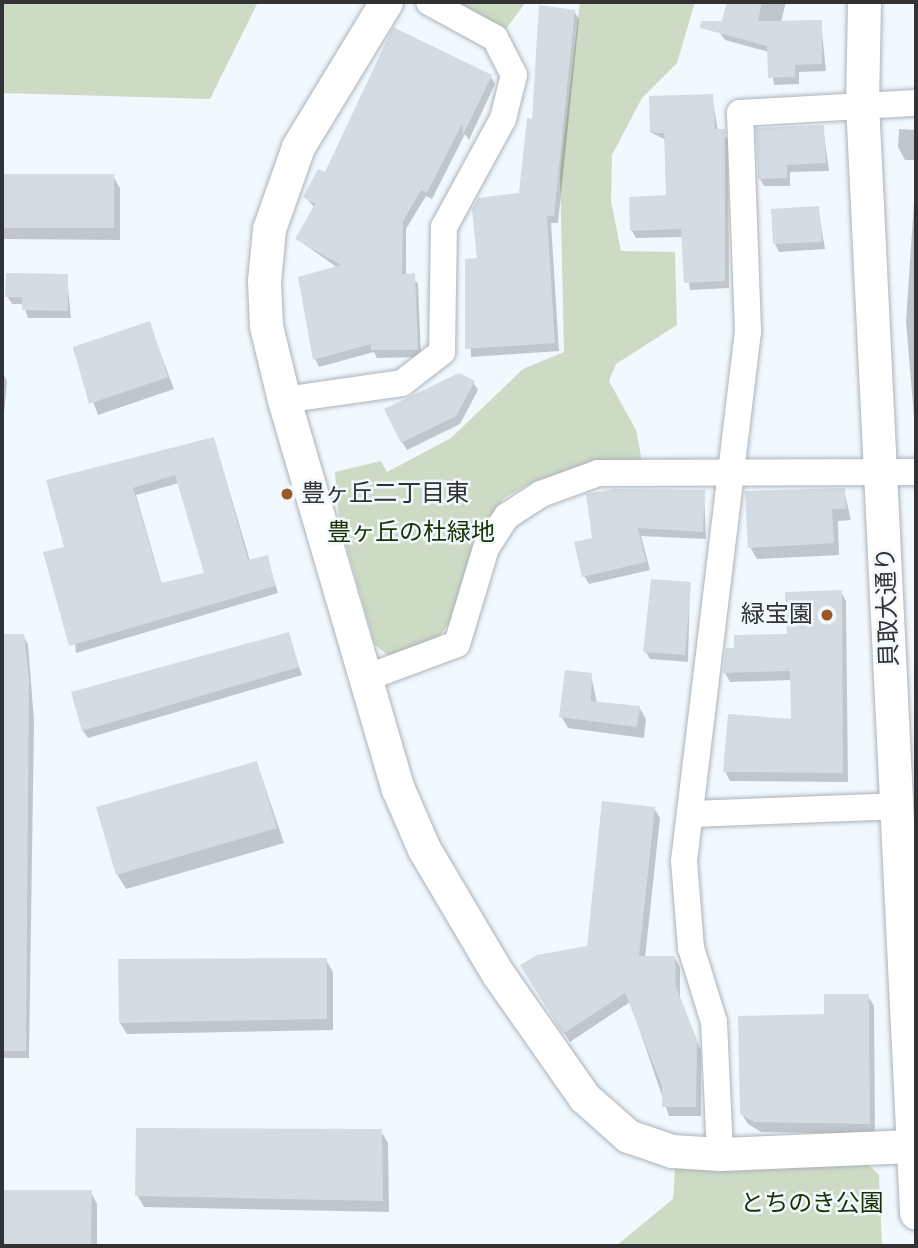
<!DOCTYPE html>
<meta charset="utf-8">
<style>
body{margin:0}
#map{position:relative;width:918px;height:1248px;overflow:hidden;background:#f1f8fe;font-family:"Roboto Condensed","Noto Sans JP",sans-serif}
div>[style]{position:absolute}
[style*='--x']{left:calc(var(--x)*1px);top:calc(var(--y)*1px);width:calc(var(--w)*1px);rotate:calc(var(--a)*1deg)}
.green>*{inset:0;background:#cddbc5}
.shadow>*{inset:0;background:#0003}
.building>*{inset:0;background:#d4dbe1}
.roads{filter:drop-shadow(0 0 2px #acb3b8) drop-shadow(0 0 2px #acb3b8)}
.minor>*{height:26px;margin:-13px;padding:0 13px;transform-origin:13px;border-radius:13px;background:#fff}
.tertiary>*{height:33px;margin:-16.5px;padding:0 16.5px;transform-origin:16.5px;border-radius:16.5px;background:#fff}
.dots>*{width:19px;height:19px;translate:-50% -50%;box-sizing:border-box;border:4px solid #f1f8fe;border-radius:50%}
span{translate:-50% -50%;white-space:nowrap;text-align:center;line-height:1.15;-webkit-text-stroke:5px #f1f8fe;paint-order:stroke}
.poi-label{font-size:24px;color:#303234}
.left{translate:0 -50%;text-align:left}
.right{translate:-100% -50%;text-align:right}
.park-label{font-size:24px;color:#183201}
.street-label{font-size:24px;color:#303234}
.frame{position:absolute;inset:0;border:4px solid #303234;pointer-events:none}
</style>
<div id="map">
<div class="green">
<div style="clip-path:polygon(2px 2px,258px 2px,210px 99px,2px 93px)"></div>
<div style="clip-path:polygon(457px 2px,526px 2px,506px 29px)"></div>
<div style="clip-path:polygon(580px 2px,695px 2px,677px 63px,642px 98px,612px 155px,611px 201px,621px 251px,675px 252px,677px 325px,616px 364px,609px 381px,636px 430px,642px 461px,606px 462px,535px 481px,504px 498px,482px 526px,453px 619px,436px 640px,389px 656px,375px 645px,339px 520px,335px 472px,381px 461px,387px 472px,451px 438px,523px 369px,564px 352px,560px 173px)"></div>
<div style="clip-path:polygon(864px 1160px,879px 1175px,882px 1246px,616px 1246px,673px 1199px,675px 1167px)"></div>
</div>
<div class="shadow">
<div style="clip-path:polygon(728px 2px,786px 2px,781px 22px,821px 22px,826px 71px,799px 72px,799px 84px,774px 85px,769px 52px,725px 40px,720px 33px)"></div>
<div style="clip-path:polygon(574px 11px,579px 19px,558px 223px,551px 223px,559px 351px,471px 357px,467px 261px,479px 260px,520px 195px,534px 121px)"></div>
<div style="clip-path:polygon(491px 77px,495px 84px,469px 140px,465px 134px,432px 199px,426px 196px,406px 229px,406px 275px,418px 283px,421px 357px,377px 358px,374px 352px,319px 367px,315px 359px,338px 268px,297px 239px,315px 208px,305px 197px,326px 175px)"></div>
<div style="clip-path:polygon(712px 96px,718px 131px,728px 139px,729px 288px,690px 290px,683px 237px,636px 238px,632px 231px,668px 197px,666px 140px,652px 133px)"></div>
<div style="clip-path:polygon(823px 127px,829px 171px,790px 172px,790px 186px,764px 186px,760px 179px)"></div>
<div style="clip-path:polygon(899px 129px,916px 130px,916px 160px,905px 160px,898px 147px)"></div>
<div style="clip-path:polygon(916px 172px,916px 442px,906px 321px)"></div>
<div style="clip-path:polygon(2px 176px,113px 176px,120px 188px,120px 240px,2px 239px)"></div>
<div style="clip-path:polygon(818px 208px,825px 249px,779px 252px,775px 244px)"></div>
<div style="clip-path:polygon(67px 276px,71px 318px,28px 318px,23px 304px,12px 304px,7px 296px)"></div>
<div style="clip-path:polygon(149px 323px,174px 389px,98px 415px,73px 349px)"></div>
<div style="clip-path:polygon(2px 372px,7px 381px,2px 436px)"></div>
<div style="clip-path:polygon(473px 382px,478px 390px,460px 424px,407px 450px,402px 442px)"></div>
<div style="clip-path:polygon(evenodd,214px 439px,250px 561px,267px 557px,278px 593px,76px 653px,66px 548px,48px 481px,214px 439px,179px 483px,207px 574px,162px 585px,136px 495px,179px 483px)"></div>
<div style="clip-path:polygon(844px 490px,851px 520px,838px 521px,839px 555px,757px 559px,750px 547px)"></div>
<div style="clip-path:polygon(704px 492px,706px 539px,641px 536px,650px 570px,589px 584px,584px 576px,594px 540px)"></div>
<div style="clip-path:polygon(690px 584px,688px 662px,650px 659px,645px 651px)"></div>
<div style="clip-path:polygon(841px 592px,846px 601px,848px 782px,730px 781px,725px 771px,793px 721px,792px 680px,730px 682px,725px 673px,736px 650px,789px 635px)"></div>
<div style="clip-path:polygon(288px 634px,302px 675px,88px 738px,83px 731px,73px 694px)"></div>
<div style="clip-path:polygon(2px 636px,23px 636px,28px 644px,34px 721px,29px 1058px,2px 1058px)"></div>
<div style="clip-path:polygon(591px 675px,597px 703px,639px 707px,646px 719px,644px 738px,568px 728px,561px 716px)"></div>
<div style="clip-path:polygon(257px 763px,284px 843px,126px 889px,117px 874px)"></div>
<div style="clip-path:polygon(654px 808px,660px 818px,645px 958px,674px 957px,680px 967px,680px 998px,701px 1051px,701px 1116px,669px 1116px,630px 1002px,570px 1042px,527px 975px,588px 947px)"></div>
<div style="clip-path:polygon(326px 960px,333px 972px,333px 1030px,127px 1034px,120px 1023px)"></div>
<div style="clip-path:polygon(868px 996px,874px 1006px,875px 1134px,761px 1132px,748px 1124px,741px 1113px,826px 1016px)"></div>
<div style="clip-path:polygon(381px 1131px,388px 1143px,389px 1212px,144px 1207px,137px 1195px)"></div>
<div style="clip-path:polygon(2px 1191px,91px 1192px,97px 1204px,97px 1246px,2px 1246px)"></div>
</div>
<div class="building">
<div style="clip-path:polygon(727px 2px,762px 2px,758px 21px,822px 20px,822px 64px,795px 65px,795px 77px,768px 78px,767px 46px,700px 28px,701px 21px,722px 21px)"></div>
<div style="clip-path:polygon(539px 5px,575px 10px,554px 216px,547px 216px,555px 343px,465px 349px,465px 259px,477px 258px,472px 209px,478px 198px,519px 193px,527px 118px,532px 119px)"></div>
<div style="clip-path:polygon(393px 27px,492px 75px,463px 135px,462px 124px,427px 193px,421px 190px,403px 221px,402px 274px,415px 273px,418px 350px,371px 350px,371px 344px,313px 360px,298px 277px,341px 265px,295px 239px,315px 204px,303px 197px,318px 169px,325px 172px)"></div>
<div style="clip-path:polygon(713px 94px,715px 129px,725px 129px,725px 281px,684px 283px,681px 229px,630px 231px,629px 197px,666px 195px,664px 133px,650px 133px,649px 96px)"></div>
<div style="clip-path:polygon(824px 125px,826px 163px,787px 165px,787px 178px,758px 179px,756px 128px)"></div>
<div style="clip-path:polygon(2px 174px,114px 174px,114px 228px,2px 228px)"></div>
<div style="clip-path:polygon(819px 206px,822px 242px,773px 244px,771px 209px)"></div>
<div style="clip-path:polygon(6px 273px,68px 274px,68px 311px,22px 310px,22px 297px,5px 297px)"></div>
<div style="clip-path:polygon(150px 321px,168px 377px,89px 404px,73px 347px)"></div>
<div style="clip-path:polygon(459px 373px,475px 381px,456px 416px,401px 443px,384px 409px)"></div>
<div style="clip-path:polygon(evenodd,214px 437px,248px 560px,268px 555px,275px 586px,69px 646px,43px 552px,64px 547px,46px 480px,214px 437px,175px 475px,204px 573px,161px 583px,133px 488px,175px 475px)"></div>
<div style="clip-path:polygon(845px 488px,846px 509px,832px 509px,834px 543px,748px 548px,745px 491px)"></div>
<div style="clip-path:polygon(614px 489px,705px 490px,703px 532px,638px 528px,646px 562px,582px 577px,574px 542px,592px 538px,586px 494px)"></div>
<div style="clip-path:polygon(651px 579px,691px 582px,685px 655px,643px 652px)"></div>
<div style="clip-path:polygon(842px 590px,843px 773px,723px 772px,728px 714px,791px 719px,790px 671px,723px 673px,726px 648px,734px 648px,734px 635px,787px 634px,785px 592px)"></div>
<div style="clip-path:polygon(289px 632px,299px 667px,82px 731px,71px 692px)"></div>
<div style="clip-path:polygon(2px 634px,24px 634px,29px 679px,26px 1051px,2px 1051px)"></div>
<div style="clip-path:polygon(565px 670px,592px 673px,591px 701px,640px 706px,637px 727px,559px 717px)"></div>
<div style="clip-path:polygon(257px 761px,277px 828px,116px 875px,96px 807px)"></div>
<div style="clip-path:polygon(602px 801px,655px 807px,639px 956px,675px 956px,676px 987px,697px 1040px,696px 1107px,662px 1107px,662px 1086px,625px 993px,563px 1034px,520px 965px,537px 955px,587px 946px)"></div>
<div style="clip-path:polygon(327px 958px,327px 1019px,119px 1023px,118px 959px)"></div>
<div style="clip-path:polygon(824px 994px,869px 994px,870px 1124px,754px 1122px,740px 1114px,738px 1016px,824px 1014px)"></div>
<div style="clip-path:polygon(136px 1128px,382px 1129px,383px 1201px,135px 1196px)"></div>
<div style="clip-path:polygon(2px 1190px,92px 1190px,91px 1246px,2px 1246px)"></div>
</div>
<div class="roads">
<div class="minor">
<div style="--x:284;--y:400;--w:119;--a:-8.2"></div>
<div style="--x:402;--y:383;--w:51;--a:-37.8"></div>
<div style="--x:442;--y:352;--w:125;--a:-89.1"></div>
<div style="--x:444;--y:227;--w:123;--a:-61.4"></div>
<div style="--x:503;--y:119;--w:45;--a:-76"></div>
<div style="--x:514;--y:75;--w:42;--a:-117.2"></div>
<div style="--x:495;--y:38;--w:75;--a:-151.4"></div>
<div style="--x:366;--y:678;--w:97;--a:-20.5"></div>
<div style="--x:457;--y:644;--w:100;--a:-73.2"></div>
<div style="--x:486;--y:548;--w:38;--a:-57"></div>
<div style="--x:507;--y:516;--w:40;--a:-32.9"></div>
<div style="--x:541;--y:494;--w:61;--a:-20.2"></div>
<div style="--x:598;--y:473;--w:318;--a:-0.2"></div>
<div style="--x:691;--y:814;--w:204;--a:-2.2"></div>
<div style="--x:720;--y:1154;--w:132;--a:-92.6"></div>
<div style="--x:714;--y:1022;--w:77;--a:-107.3"></div>
<div style="--x:691;--y:948;--w:87;--a:-94.6"></div>
<div style="--x:684;--y:861;--w:534;--a:-83.11"></div>
<div style="--x:748;--y:331;--w:218;--a:-92.1"></div>
<div style="--x:740;--y:113;--w:176;--a:-3.3"></div>
</div>
<div class="tertiary">
<div style="--x:386;--y:2;--w:170;--a:121.3"></div>
<div style="--x:298;--y:147;--w:87;--a:109.5"></div>
<div style="--x:269;--y:229;--w:52;--a:95.5"></div>
<div style="--x:264;--y:281;--w:45;--a:87.5"></div>
<div style="--x:266;--y:326;--w:76;--a:76.3"></div>
<div style="--x:284;--y:400;--w:405;--a:73.7"></div>
<div style="--x:398;--y:789;--w:65;--a:66.6"></div>
<div style="--x:424;--y:849;--w:145;--a:59.4"></div>
<div style="--x:498;--y:974;--w:150;--a:55"></div>
<div style="--x:584;--y:1097;--w:59;--a:41.6"></div>
<div style="--x:628;--y:1136;--w:46;--a:18.8"></div>
<div style="--x:672;--y:1151;--w:48;--a:3.6"></div>
<div style="--x:720;--y:1154;--w:193;--a:-2.4"></div>
<div style="--x:864;--y:2;--w:101;--a:91.1"></div>
<div style="--x:862;--y:103;--w:1111;--a:87.21"></div>
</div>
</div>
<div class="dots">
<div style="left:287px;top:494px;background:#9a5a24"></div>
<div style="left:827px;top:615px;background:#9a5a24"></div>
</div>
<div class="poi-label">
<span class="left" style="left:301px;top:494px">豊ヶ丘二丁目東</span>
<span class="right" style="left:813px;top:615px">緑宝園</span>
</div>
<div class="park-label">
<span style="left:411px;top:533px">豊ヶ丘の杜緑地</span>
<span style="left:812px;top:1204px">とちのき公園</span>
</div>
<div class="street-label">
<span style="left:888px;top:607px;rotate:-92deg">貝取大通り</span>
</div>
<div class="frame"></div>
</div>
